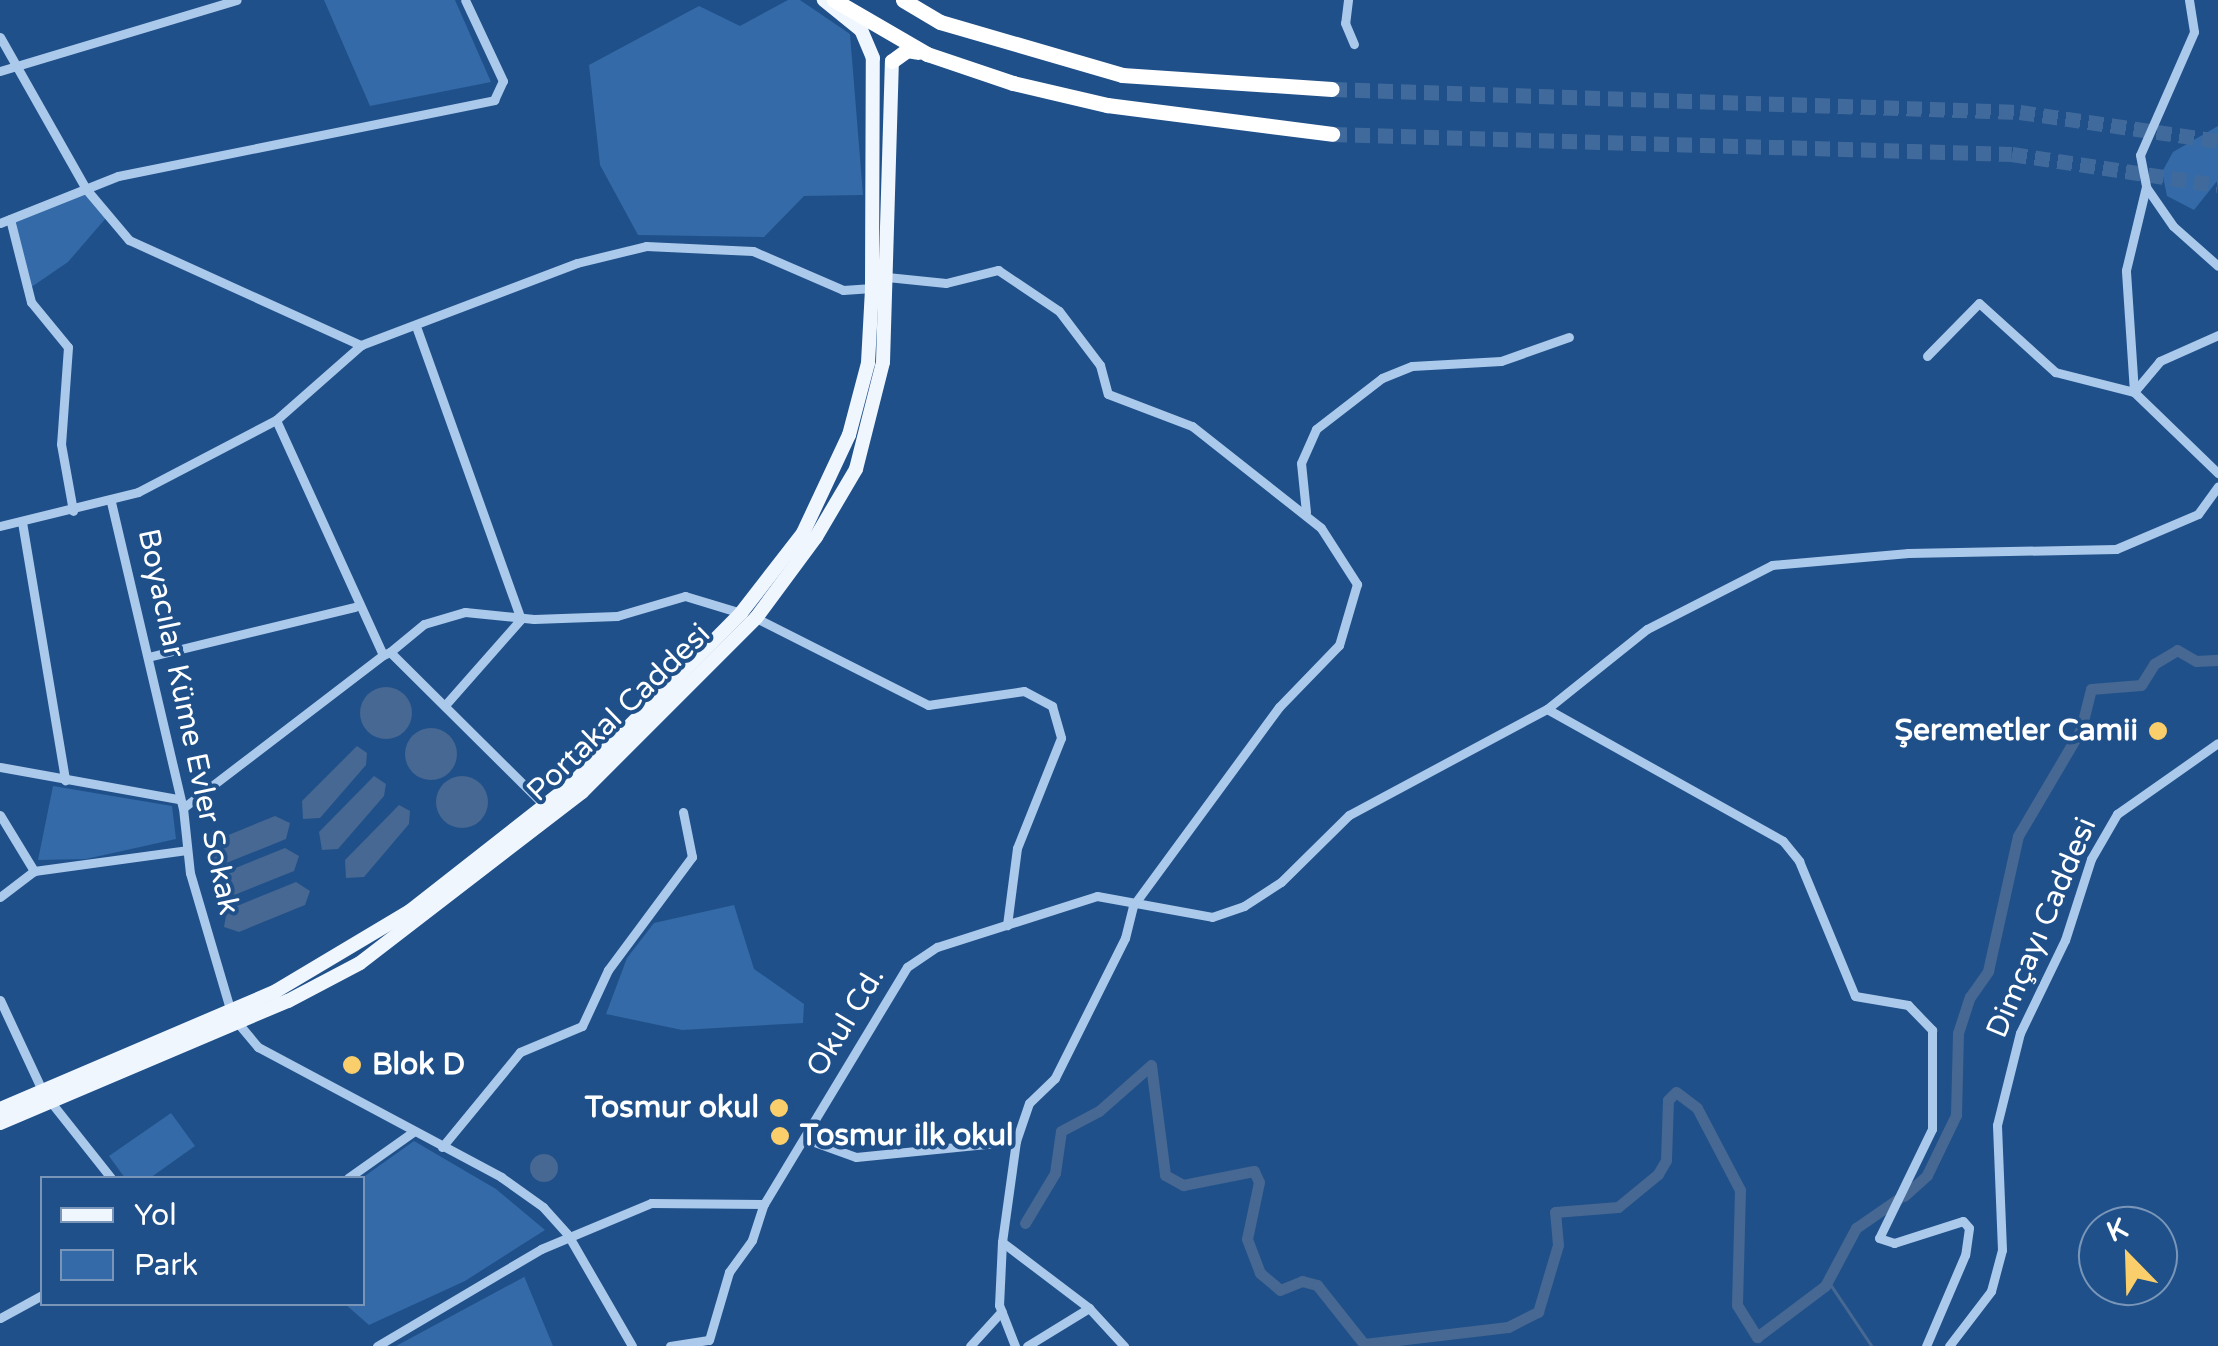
<!DOCTYPE html>
<meta charset="utf-8">
<style>
body{margin:0}
#map{position:relative;width:2218px;height:1346px;overflow:hidden;background:#1f508a;font-family:"Varela Round",sans-serif}
div>[style]{position:absolute}
[style*='--x']{left:calc(var(--x)*1px);top:calc(var(--y)*1px);width:calc(var(--w)*1px);rotate:calc(var(--a)*1deg)}
.green>*{inset:0;background:#336aa7}
.water>*{inset:0;background:#466892}
.round{border-radius:50%}
.stream>*{height:2.5px;margin:-1.25px;padding:0 1.25px;transform-origin:1.25px;border-radius:1.25px;background:#466892}
.canal>*{height:11px;margin:-5.5px;padding:0 5.5px;transform-origin:5.5px;border-radius:5.5px;background:#466892}
.highway-tunnel>*{height:15px;margin-top:-7.5px;transform-origin:0;background:repeating-linear-gradient(90deg,#416a9c 0 15px,transparent 0 23px)}
.street>*{height:9px;margin:-4.5px;padding:0 4.5px;transform-origin:4.5px;border-radius:4.5px;background:#abc9eb}
.primary>*{height:14px;margin:-7px;padding:0 7px;transform-origin:7px;border-radius:7px;background:#f0f6fe}
.highway>*{height:15px;margin:-7.5px;padding:0 7.5px;transform-origin:7.5px;border-radius:7.5px;background:#fff}
.dots>*{width:28px;height:28px;translate:-50% -50%;box-sizing:border-box;border:5px solid #1f508a;border-radius:50%}
span{translate:-50% -50%;white-space:nowrap;text-align:center;line-height:1.15;-webkit-text-stroke:8px #1f508a;paint-order:stroke}
.street-label{font-size:30px;color:#fff}
.poi-label{font-size:30px;color:#fff;font-weight:700}
.right{translate:-100% -50%;text-align:right}
.left{translate:0 -50%;text-align:left}
.legend{position:absolute;left:40px;top:1176px;width:325px;height:130px;box-sizing:border-box;background:#1f508a;border:2px solid #7996b9;margin:0;padding:12px 18px;list-style:none;font-size:30px;color:#fff}
.legend li{display:flex;align-items:center;gap:20px;height:50px}
.legend b{width:50px;border:2px solid #7996b9}
.north{position:absolute;left:2078px;top:1206px;width:100px;height:100px;box-sizing:border-box;background:#1f508a;border:2px solid #7996b9;border-radius:50%;rotate:337deg;font-size:28px;font-weight:700;line-height:40px;text-align:center;color:#fff}
.north::after{content:'';display:block;margin:auto;width:35px;height:45px;background:#f9ce6b;clip-path:polygon(50% 0,100% 100%,50% 72%,0 100%)}
</style>
<div id="map">
<div class="green">
<div style="clip-path:polygon(324px 0,455px 0,491px 82px,370px 106px)"></div>
<div style="clip-path:polygon(788px 0,800px 0,850px 34px,863px 195px,804px 196px,764px 237px,638px 235px,600px 165px,589px 65px,699px 6px,740px 26px)"></div>
<div style="clip-path:polygon(2218px 126px,2218px 180px,2194px 210px,2167px 196px,2162px 172px,2173px 152px)"></div>
<div style="clip-path:polygon(85px 193px,106px 218px,68px 262px,30px 288px,14px 221px)"></div>
<div style="clip-path:polygon(53px 786px,172px 806px,176px 839px,86px 859px,38px 860px)"></div>
<div style="clip-path:polygon(734px 905px,754px 969px,804px 1004px,803px 1023px,682px 1030px,606px 1014px,627px 958px,654px 923px)"></div>
<div style="clip-path:polygon(171px 1113px,195px 1146px,150px 1178px,125px 1178px,109px 1156px)"></div>
<div style="clip-path:polygon(414px 1141px,496px 1189px,545px 1230px,465px 1281px,369px 1325px,345px 1304px,362px 1304px,362px 1178px)"></div>
<div style="clip-path:polygon(524px 1276px,553px 1346px,396px 1346px,524px 1277px)"></div>
</div>
<div class="water">
<div class="round" style="left:360px;top:687px;width:52px;height:52px"></div>
<div class="round" style="left:405px;top:728px;width:52px;height:52px"></div>
<div style="clip-path:polygon(357px 746px,367px 753px,366px 765px,320px 818px,303px 819px,302px 801px)"></div>
<div class="round" style="left:436px;top:776px;width:52px;height:52px"></div>
<div style="clip-path:polygon(374px 776px,386px 784px,384px 796px,338px 849px,322px 850px,319px 832px)"></div>
<div style="clip-path:polygon(399px 805px,410px 811px,409px 824px,364px 877px,346px 878px,345px 860px)"></div>
<div style="clip-path:polygon(275px 816px,290px 823px,286px 839px,219px 866px,206px 860px,209px 843px)"></div>
<div style="clip-path:polygon(285px 848px,299px 856px,294px 871px,227px 898px,214px 892px,218px 875px)"></div>
<div style="clip-path:polygon(296px 882px,310px 891px,305px 905px,239px 932px,224px 927px,227px 910px)"></div>
<div class="round" style="left:530px;top:1154px;width:28px;height:28px"></div>
</div>
<div class="stream">
<div style="--x:1829;--y:1282;--w:77;--a:56.1"></div>
</div>
<div class="canal">
<div style="--x:1904;--y:1196;--w:31;--a:-42"></div>
<div style="--x:1927;--y:1175;--w:67;--a:-64.2"></div>
<div style="--x:1956;--y:1115;--w:82;--a:-88.6"></div>
<div style="--x:1958;--y:1033;--w:38;--a:-72"></div>
<div style="--x:1970;--y:997;--w:32;--a:-55"></div>
<div style="--x:1988;--y:971;--w:138;--a:-77.5"></div>
<div style="--x:2018;--y:836;--w:124;--a:-59.5"></div>
<div style="--x:2081;--y:729;--w:41;--a:-76"></div>
<div style="--x:2091;--y:689;--w:50;--a:-4.6"></div>
<div style="--x:2141;--y:685;--w:25;--a:-58"></div>
<div style="--x:2154;--y:664;--w:27;--a:-31"></div>
<div style="--x:2177;--y:650;--w:22;--a:30"></div>
<div style="--x:2196;--y:661;--w:22;--a:-3"></div>
<div style="--x:1025;--y:1223;--w:58;--a:-59"></div>
<div style="--x:1055;--y:1173;--w:42;--a:-81.9"></div>
<div style="--x:1061;--y:1131;--w:43;--a:-27.8"></div>
<div style="--x:1099;--y:1111;--w:69;--a:-41.5"></div>
<div style="--x:1151;--y:1065;--w:111;--a:82.7"></div>
<div style="--x:1165;--y:1175;--w:21;--a:29"></div>
<div style="--x:1183;--y:1185;--w:72;--a:-11.2"></div>
<div style="--x:1254;--y:1171;--w:12;--a:66"></div>
<div style="--x:1259;--y:1182;--w:58;--a:101.9"></div>
<div style="--x:1247;--y:1239;--w:36;--a:69"></div>
<div style="--x:1260;--y:1273;--w:26;--a:40"></div>
<div style="--x:1280;--y:1290;--w:24;--a:-22"></div>
<div style="--x:1302;--y:1281;--w:16;--a:15"></div>
<div style="--x:1317;--y:1285;--w:75;--a:51.5"></div>
<div style="--x:1364;--y:1344;--w:145;--a:-6.7"></div>
<div style="--x:1508;--y:1327;--w:34;--a:-27"></div>
<div style="--x:1538;--y:1312;--w:70;--a:-73.4"></div>
<div style="--x:1558;--y:1245;--w:33;--a:-95"></div>
<div style="--x:1555;--y:1212;--w:63;--a:-4.5"></div>
<div style="--x:1618;--y:1207;--w:52;--a:-39.5"></div>
<div style="--x:1658;--y:1174;--w:16;--a:-60"></div>
<div style="--x:1666;--y:1160;--w:60;--a:-88.1"></div>
<div style="--x:1668;--y:1100;--w:11;--a:-45"></div>
<div style="--x:1676;--y:1092;--w:26;--a:37"></div>
<div style="--x:1697;--y:1108;--w:93;--a:62.3"></div>
<div style="--x:1740;--y:1190;--w:115;--a:91.5"></div>
<div style="--x:1737;--y:1305;--w:38;--a:58"></div>
<div style="--x:1757;--y:1337;--w:85;--a:-36.9"></div>
<div style="--x:1825;--y:1286;--w:66;--a:-61.9"></div>
<div style="--x:1856;--y:1228;--w:51;--a:-34.6"></div>
</div>
<div class="highway-tunnel">
<div style="--x:1332;--y:89;--w:688;--a:1.91"></div>
<div style="--x:2020;--y:112;--w:200;--a:8.3"></div>
<div style="--x:1332;--y:134;--w:680;--a:1.68"></div>
<div style="--x:2012;--y:154;--w:208;--a:8.6"></div>
</div>
<div class="street">
<div style="--x:1348;--y:0;--w:23;--a:97"></div>
<div style="--x:1345;--y:23;--w:23;--a:67"></div>
<div style="--x:2189;--y:0;--w:32;--a:81"></div>
<div style="--x:2194;--y:32;--w:134;--a:113.7"></div>
<div style="--x:2140;--y:155;--w:33;--a:79"></div>
<div style="--x:2146;--y:187;--w:47;--a:55.3"></div>
<div style="--x:2173;--y:226;--w:60;--a:41.6"></div>
<div style="--x:0;--y:37;--w:175;--a:60.5"></div>
<div style="--x:86;--y:189;--w:67;--a:49.9"></div>
<div style="--x:129;--y:240;--w:255;--a:24.4"></div>
<div style="--x:361;--y:345;--w:231;--a:-20.8"></div>
<div style="--x:577;--y:263;--w:71;--a:-13.8"></div>
<div style="--x:646;--y:246;--w:107;--a:2.7"></div>
<div style="--x:753;--y:251;--w:98;--a:23.4"></div>
<div style="--x:843;--y:290;--w:29;--a:-4"></div>
<div style="--x:872;--y:288;--w:19;--a:-36"></div>
<div style="--x:887;--y:277;--w:59;--a:5.8"></div>
<div style="--x:946;--y:283;--w:54;--a:-14"></div>
<div style="--x:998;--y:270;--w:73;--a:33.9"></div>
<div style="--x:1059;--y:311;--w:68;--a:52.8"></div>
<div style="--x:1100;--y:365;--w:30;--a:75"></div>
<div style="--x:1108;--y:394;--w:90;--a:20.9"></div>
<div style="--x:1192;--y:426;--w:164;--a:38.3"></div>
<div style="--x:1321;--y:528;--w:67;--a:57.3"></div>
<div style="--x:1357;--y:584;--w:64;--a:106.4"></div>
<div style="--x:1339;--y:645;--w:86;--a:134.1"></div>
<div style="--x:1279;--y:707;--w:247;--a:126.3"></div>
<div style="--x:1133;--y:906;--w:33;--a:104"></div>
<div style="--x:1125;--y:938;--w:157;--a:116.6"></div>
<div style="--x:1055;--y:1078;--w:36;--a:136"></div>
<div style="--x:1029;--y:1103;--w:40;--a:108.9"></div>
<div style="--x:1016;--y:1141;--w:102;--a:97.9"></div>
<div style="--x:1002;--y:1242;--w:63;--a:92.7"></div>
<div style="--x:999;--y:1305;--w:44;--a:68.7"></div>
<div style="--x:0;--y:71;--w:247;--a:-16.7"></div>
<div style="--x:10;--y:219;--w:86;--a:75.8"></div>
<div style="--x:31;--y:302;--w:58;--a:50.6"></div>
<div style="--x:68;--y:347;--w:97;--a:94.1"></div>
<div style="--x:61;--y:444;--w:68;--a:79.8"></div>
<div style="--x:0;--y:223;--w:127;--a:-21.7"></div>
<div style="--x:118;--y:176;--w:384;--a:-11.4"></div>
<div style="--x:494;--y:100;--w:21;--a:-65"></div>
<div style="--x:503;--y:81;--w:89;--a:-115.1"></div>
<div style="--x:417;--y:329;--w:308;--a:70.3"></div>
<div style="--x:521;--y:619;--w:113;--a:131.4"></div>
<div style="--x:2218;--y:335;--w:64;--a:155.9"></div>
<div style="--x:2160;--y:361;--w:40;--a:130"></div>
<div style="--x:2134;--y:392;--w:117;--a:44"></div>
<div style="--x:1927;--y:356;--w:74;--a:-45.5"></div>
<div style="--x:1979;--y:303;--w:103;--a:42.2"></div>
<div style="--x:2055;--y:372;--w:81;--a:14.2"></div>
<div style="--x:2134;--y:392;--w:122;--a:-93.8"></div>
<div style="--x:2126;--y:270;--w:85;--a:-76.5"></div>
<div style="--x:276;--y:420;--w:258;--a:65.5"></div>
<div style="--x:383;--y:655;--w:8;--a:-23"></div>
<div style="--x:390;--y:652;--w:220;--a:44.8"></div>
<div style="--x:111;--y:502;--w:314;--a:76.8"></div>
<div style="--x:183;--y:808;--w:65;--a:83.9"></div>
<div style="--x:190;--y:873;--w:145;--a:73.6"></div>
<div style="--x:1306;--y:512;--w:49;--a:-95.8"></div>
<div style="--x:1301;--y:463;--w:37;--a:-66"></div>
<div style="--x:1316;--y:429;--w:83;--a:-37.7"></div>
<div style="--x:1382;--y:378;--w:32;--a:-22"></div>
<div style="--x:1412;--y:366;--w:89;--a:-3.2"></div>
<div style="--x:1501;--y:361;--w:72;--a:-19.4"></div>
<div style="--x:22;--y:522;--w:262;--a:80.5"></div>
<div style="--x:0;--y:526;--w:142;--a:-13.8"></div>
<div style="--x:138;--y:492;--w:156;--a:-27.6"></div>
<div style="--x:276;--y:420;--w:113;--a:-41.4"></div>
<div style="--x:756;--y:618;--w:193;--a:26.8"></div>
<div style="--x:928;--y:705;--w:97;--a:-8.3"></div>
<div style="--x:1024;--y:691;--w:32;--a:28"></div>
<div style="--x:1052;--y:706;--w:33;--a:74"></div>
<div style="--x:1061;--y:738;--w:118;--a:111.8"></div>
<div style="--x:1017;--y:848;--w:78;--a:97.4"></div>
<div style="--x:390;--y:652;--w:44;--a:-39.5"></div>
<div style="--x:424;--y:624;--w:43;--a:-16.3"></div>
<div style="--x:465;--y:612;--w:69;--a:5.8"></div>
<div style="--x:534;--y:619;--w:83;--a:-2.1"></div>
<div style="--x:617;--y:616;--w:71;--a:-16.4"></div>
<div style="--x:685;--y:596;--w:59;--a:16.9"></div>
<div style="--x:148;--y:657;--w:213;--a:-13.6"></div>
<div style="--x:1547;--y:709;--w:270;--a:29.2"></div>
<div style="--x:1783;--y:841;--w:26;--a:51"></div>
<div style="--x:1799;--y:861;--w:146;--a:67.5"></div>
<div style="--x:1855;--y:996;--w:54;--a:9.6"></div>
<div style="--x:1908;--y:1005;--w:35;--a:46"></div>
<div style="--x:1932;--y:1030;--w:99;--a:90"></div>
<div style="--x:1932;--y:1129;--w:121;--a:115.9"></div>
<div style="--x:1879;--y:1238;--w:16;--a:18"></div>
<div style="--x:1894;--y:1243;--w:72;--a:-17.7"></div>
<div style="--x:1963;--y:1221;--w:9;--a:49"></div>
<div style="--x:1969;--y:1228;--w:27;--a:98"></div>
<div style="--x:1965;--y:1255;--w:99;--a:113.2"></div>
<div style="--x:0;--y:767;--w:180;--a:10.2"></div>
<div style="--x:183;--y:808;--w:252;--a:-37.4"></div>
<div style="--x:0;--y:815;--w:66;--a:58.7"></div>
<div style="--x:0;--y:897;--w:43;--a:-37.4"></div>
<div style="--x:34;--y:871;--w:154;--a:-7.8"></div>
<div style="--x:0;--y:1000;--w:99;--a:65"></div>
<div style="--x:237;--y:1022;--w:33;--a:50"></div>
<div style="--x:258;--y:1047;--w:276;--a:28.1"></div>
<div style="--x:501;--y:1177;--w:52;--a:35.5"></div>
<div style="--x:543;--y:1207;--w:38;--a:48"></div>
<div style="--x:568;--y:1235;--w:128;--a:60"></div>
<div style="--x:50;--y:1101;--w:98;--a:51.6"></div>
<div style="--x:806;--y:1139;--w:53;--a:19.8"></div>
<div style="--x:856;--y:1157;--w:161;--a:-5.7"></div>
<div style="--x:442;--y:1147;--w:123;--a:-50.6"></div>
<div style="--x:520;--y:1052;--w:67;--a:-22.8"></div>
<div style="--x:582;--y:1026;--w:62;--a:-65.1"></div>
<div style="--x:608;--y:970;--w:141;--a:-53.4"></div>
<div style="--x:692;--y:857;--w:46;--a:-101.3"></div>
<div style="--x:348;--y:1178;--w:80;--a:-35.3"></div>
<div style="--x:1002;--y:1242;--w:109;--a:37.2"></div>
<div style="--x:1089;--y:1308;--w:52;--a:47.4"></div>
<div style="--x:0;--y:1318;--w:48;--a:-28.7"></div>
<div style="--x:377;--y:1346;--w:191;--a:-30.6"></div>
<div style="--x:541;--y:1249;--w:119;--a:-22.7"></div>
<div style="--x:651;--y:1203;--w:113;--a:0.5"></div>
<div style="--x:764;--y:1204;--w:277;--a:-58.9"></div>
<div style="--x:907;--y:967;--w:36;--a:-34"></div>
<div style="--x:937;--y:947;--w:168;--a:-17.7"></div>
<div style="--x:1097;--y:896;--w:117;--a:10.3"></div>
<div style="--x:1212;--y:917;--w:34;--a:-19"></div>
<div style="--x:1244;--y:906;--w:44;--a:-33"></div>
<div style="--x:1281;--y:882;--w:95;--a:-44.6"></div>
<div style="--x:1349;--y:815;--w:225;--a:-28.2"></div>
<div style="--x:1547;--y:709;--w:128;--a:-38.7"></div>
<div style="--x:1647;--y:629;--w:140;--a:-27.1"></div>
<div style="--x:1772;--y:565;--w:137;--a:-5"></div>
<div style="--x:1908;--y:553;--w:208;--a:-1.1"></div>
<div style="--x:2116;--y:549;--w:89;--a:-23.1"></div>
<div style="--x:2198;--y:514;--w:34;--a:-54"></div>
<div style="--x:670;--y:1346;--w:39;--a:-9"></div>
<div style="--x:709;--y:1340;--w:71;--a:-73.6"></div>
<div style="--x:729;--y:1272;--w:39;--a:-54"></div>
<div style="--x:752;--y:1240;--w:38;--a:-72"></div>
<div style="--x:970;--y:1346;--w:47;--a:-47.6"></div>
<div style="--x:1027;--y:1346;--w:73;--a:-31.5"></div>
<div style="--x:1949;--y:1346;--w:69;--a:-52.6"></div>
<div style="--x:1991;--y:1291;--w:42;--a:-75"></div>
<div style="--x:2002;--y:1250;--w:125;--a:-92.3"></div>
<div style="--x:1997;--y:1125;--w:95;--a:-76"></div>
<div style="--x:2020;--y:1033;--w:103;--a:-64.2"></div>
<div style="--x:2065;--y:940;--w:85;--a:-72.2"></div>
<div style="--x:2091;--y:859;--w:52;--a:-60"></div>
<div style="--x:2117;--y:814;--w:123;--a:-35.1"></div>
</div>
<div class="primary">
<div style="--x:0;--y:1109;--w:300;--a:-23.1"></div>
<div style="--x:276;--y:991;--w:156;--a:-30.8"></div>
<div style="--x:410;--y:911;--w:207;--a:-38.1"></div>
<div style="--x:573;--y:783;--w:239;--a:-45.3"></div>
<div style="--x:741;--y:613;--w:101;--a:-52.2"></div>
<div style="--x:803;--y:533;--w:108;--a:-64.9"></div>
<div style="--x:849;--y:435;--w:74;--a:-75.2"></div>
<div style="--x:868;--y:363;--w:75;--a:-86.9"></div>
<div style="--x:872;--y:288;--w:230;--a:-89.8"></div>
<div style="--x:873;--y:58;--w:30;--a:-113"></div>
<div style="--x:861;--y:30;--w:48;--a:-141"></div>
<div style="--x:0;--y:1123;--w:313;--a:-23"></div>
<div style="--x:288;--y:1001;--w:81;--a:-27.8"></div>
<div style="--x:360;--y:963;--w:280;--a:-37.6"></div>
<div style="--x:582;--y:792;--w:246;--a:-45"></div>
<div style="--x:756;--y:618;--w:101;--a:-53.5"></div>
<div style="--x:816;--y:537;--w:79;--a:-59.5"></div>
<div style="--x:856;--y:469;--w:110;--a:-75.8"></div>
<div style="--x:883;--y:362;--w:301;--a:-88.3"></div>
</div>
<div class="highway">
<div style="--x:834;--y:0;--w:108;--a:30.1"></div>
<div style="--x:927;--y:54;--w:91;--a:18.6"></div>
<div style="--x:1013;--y:83;--w:97;--a:13.2"></div>
<div style="--x:1107;--y:105;--w:227;--a:7.3"></div>
<div style="--x:903;--y:0;--w:43;--a:30.7"></div>
<div style="--x:940;--y:22;--w:190;--a:16.2"></div>
<div style="--x:1122;--y:75;--w:210;--a:3.8"></div>
<div style="--x:892;--y:61;--w:19;--a:-36"></div>
<div style="--x:907;--y:50;--w:11;--a:10"></div>
</div>
<div class="dots">
<div style="left:2158px;top:731px;background:#f9ce6b"></div>
<div style="left:352px;top:1065px;background:#f9ce6b"></div>
<div style="left:779px;top:1108px;background:#f9ce6b"></div>
<div style="left:780px;top:1136px;background:#f9ce6b"></div>
</div>
<div class="street-label">
<span style="left:619px;top:713px;rotate:-44deg">Portakal Caddesi</span>
<span style="left:188px;top:722px;rotate:78deg">Boyacılar Küme Evler Sokak</span>
<span style="left:2042px;top:928px;rotate:-67deg">Dimçayı Caddesi</span>
<span style="left:846px;top:1022px;rotate:-59deg">Okul Cd.</span>
</div>
<div class="poi-label">
<span class="right" style="left:2138px;top:731px">Şeremetler Camii</span>
<span class="left" style="left:372px;top:1065px">Blok D</span>
<span class="right" style="left:759px;top:1108px">Tosmur okul</span>
<span class="left" style="left:800px;top:1136px">Tosmur ilk okul</span>
</div>
<ul class="legend">
<li><b style="height:12px;background:#f0f6fe"></b>Yol</li>
<li><b style="height:28px;background:#336aa7"></b>Park</li>
</ul>
<div class="north">K</div>
</div>
